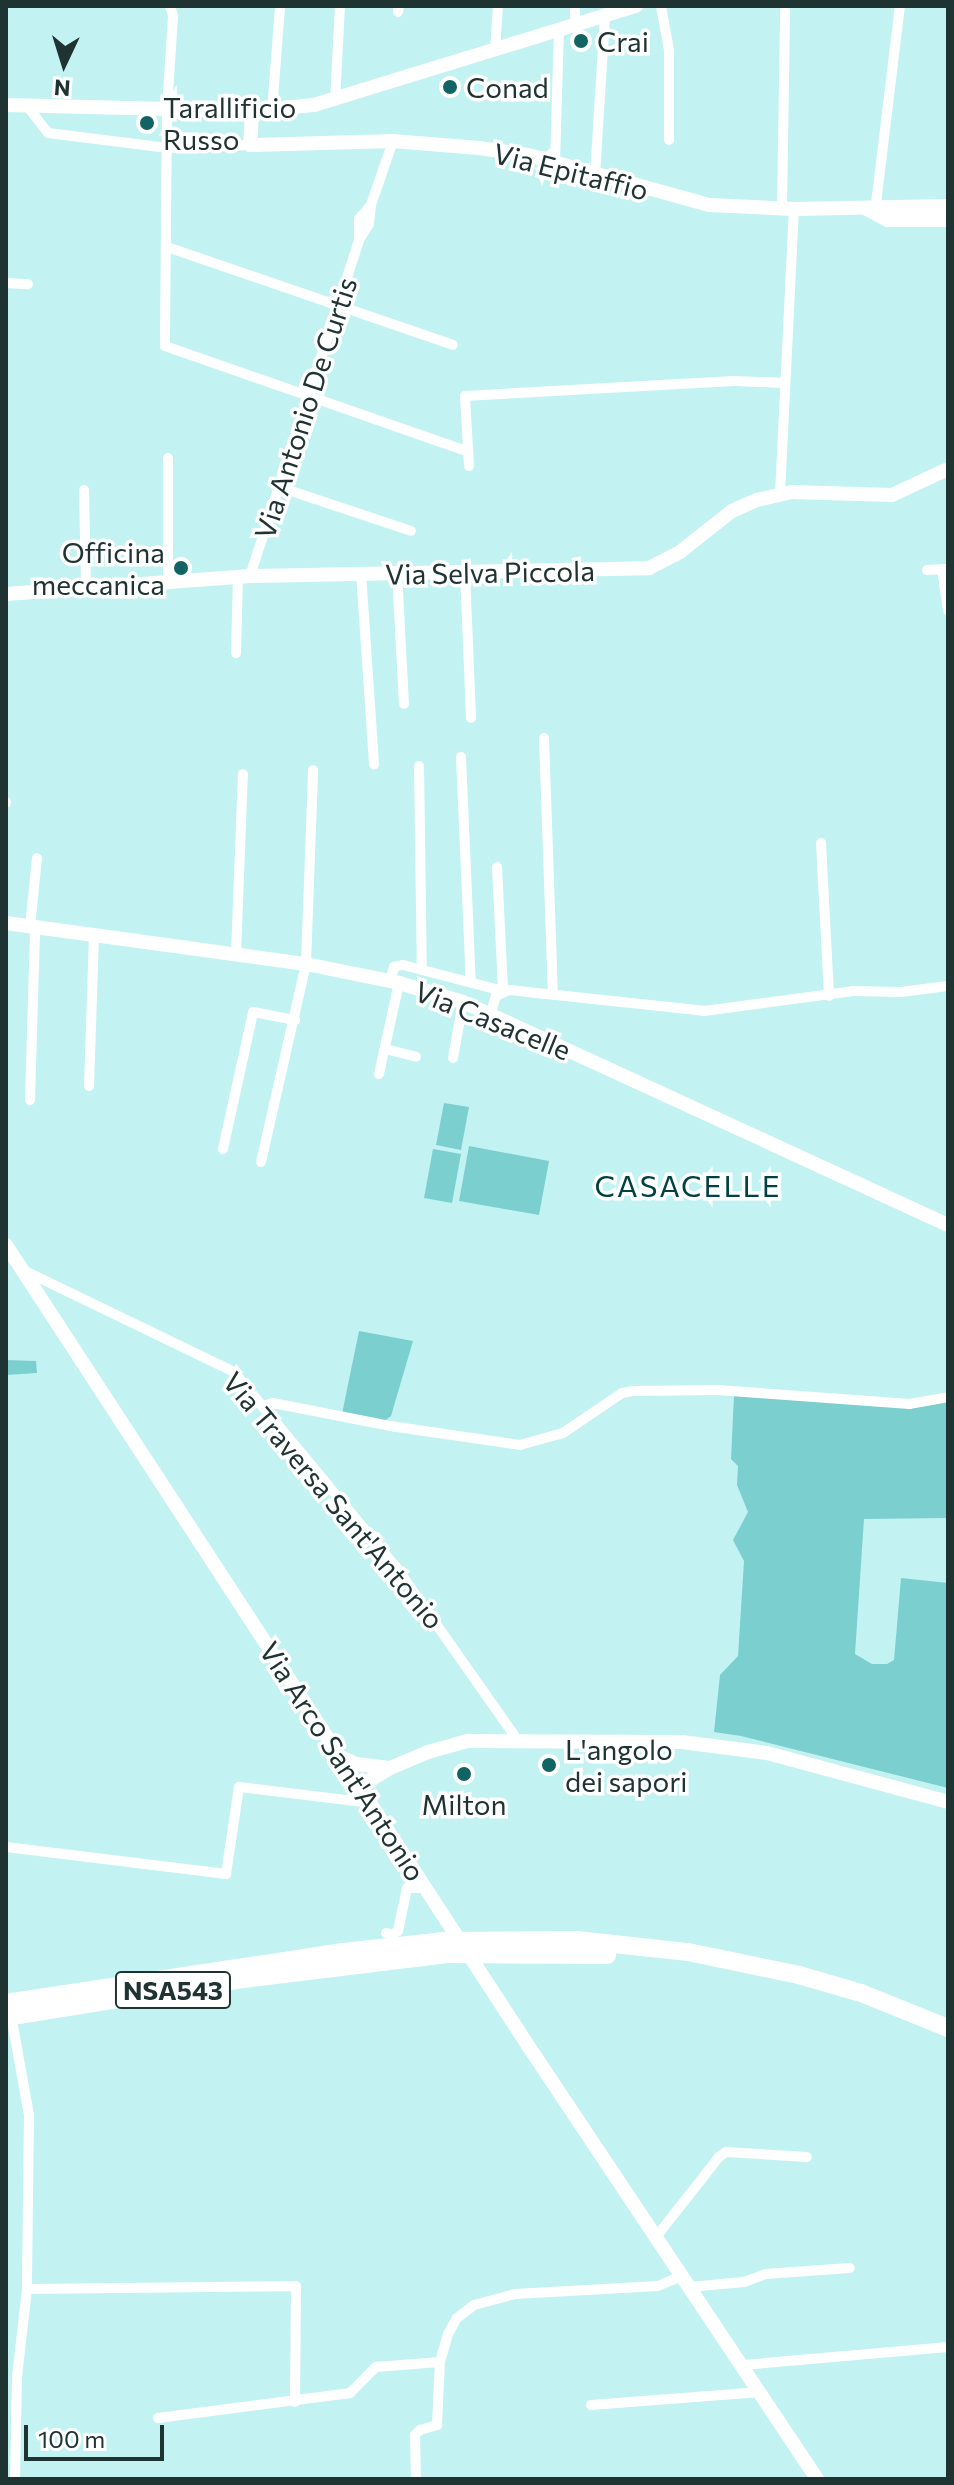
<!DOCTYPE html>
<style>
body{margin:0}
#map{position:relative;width:954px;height:2485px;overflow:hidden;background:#c3f2f2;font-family:Commissioner,sans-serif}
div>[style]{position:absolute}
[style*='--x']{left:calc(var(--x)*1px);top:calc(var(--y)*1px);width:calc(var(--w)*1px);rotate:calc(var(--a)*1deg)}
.green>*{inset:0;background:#7ccfcf}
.street>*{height:10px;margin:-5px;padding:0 5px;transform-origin:5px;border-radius:5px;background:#fff}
.secondary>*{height:14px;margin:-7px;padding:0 7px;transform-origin:7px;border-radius:7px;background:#fff}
.highway>*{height:18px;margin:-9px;padding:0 9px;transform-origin:9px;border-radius:9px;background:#fff}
.dots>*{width:22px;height:22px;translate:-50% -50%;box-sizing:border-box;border:4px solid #fff;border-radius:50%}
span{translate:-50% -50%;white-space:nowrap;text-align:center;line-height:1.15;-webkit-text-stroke:7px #fff;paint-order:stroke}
.shield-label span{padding:2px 6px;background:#fff;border:2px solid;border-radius:6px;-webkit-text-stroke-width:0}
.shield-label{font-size:26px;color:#203333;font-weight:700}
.poi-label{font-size:28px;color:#203333}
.left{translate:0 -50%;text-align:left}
.right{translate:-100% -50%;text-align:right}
.street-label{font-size:28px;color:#203333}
.neighbourhood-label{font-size:30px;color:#004243;letter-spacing:2px}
.frame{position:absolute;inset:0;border:8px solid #203333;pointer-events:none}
.north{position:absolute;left:24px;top:24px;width:80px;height:80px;-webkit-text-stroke:6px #fff;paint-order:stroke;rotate:184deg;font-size:22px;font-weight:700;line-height:32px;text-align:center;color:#203333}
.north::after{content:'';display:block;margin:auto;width:28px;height:36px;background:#203333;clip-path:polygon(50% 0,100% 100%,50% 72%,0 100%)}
.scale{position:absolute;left:24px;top:2425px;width:140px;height:36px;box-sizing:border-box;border:4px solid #203333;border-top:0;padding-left:10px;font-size:24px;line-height:28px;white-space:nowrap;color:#203333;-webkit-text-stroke:6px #fff;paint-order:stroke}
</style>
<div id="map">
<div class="green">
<div style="clip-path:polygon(444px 1103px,469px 1107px,461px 1150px,436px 1145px)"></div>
<div style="clip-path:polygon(469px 1146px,549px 1161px,539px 1215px,459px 1201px)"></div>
<div style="clip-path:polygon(433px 1149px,461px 1154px,452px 1203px,424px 1198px)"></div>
<div style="clip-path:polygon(359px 1331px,413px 1341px,391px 1416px,383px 1422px,342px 1414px)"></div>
<div style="clip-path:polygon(6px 1360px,36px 1361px,37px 1373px,6px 1375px)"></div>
<div style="clip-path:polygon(734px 1395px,948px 1400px,948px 1518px,864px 1519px,855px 1654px,872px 1664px,887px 1664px,894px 1660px,901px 1578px,948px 1583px,948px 1788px,741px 1736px,714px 1732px,720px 1675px,738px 1656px,744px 1561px,733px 1540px,748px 1512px,737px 1485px,738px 1466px,731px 1459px)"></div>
</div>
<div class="street">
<div style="--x:170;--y:6;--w:10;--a:73"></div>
<div style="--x:173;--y:16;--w:93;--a:93.7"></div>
<div style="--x:167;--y:109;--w:237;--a:90.5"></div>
<div style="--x:165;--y:346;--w:316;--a:19.2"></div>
<div style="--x:661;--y:6;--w:45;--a:79.7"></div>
<div style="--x:669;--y:50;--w:90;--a:90"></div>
<div style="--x:398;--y:12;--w:6;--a:-81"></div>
<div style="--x:575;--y:26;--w:20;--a:-90"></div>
<div style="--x:495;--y:51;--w:45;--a:-86.2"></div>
<div style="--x:335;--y:101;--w:95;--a:-87"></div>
<div style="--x:27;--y:106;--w:34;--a:52"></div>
<div style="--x:48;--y:133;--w:121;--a:7.1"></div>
<div style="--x:168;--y:148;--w:82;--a:-2.1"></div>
<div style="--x:272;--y:111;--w:105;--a:-85.6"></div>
<div style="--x:555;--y:163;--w:132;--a:-88.3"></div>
<div style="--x:595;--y:175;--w:159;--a:-86.4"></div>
<div style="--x:782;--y:208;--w:202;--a:-89.1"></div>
<div style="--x:875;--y:212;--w:208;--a:-83.1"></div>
<div style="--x:359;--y:238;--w:19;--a:-90"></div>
<div style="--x:359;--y:219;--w:17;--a:-50"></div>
<div style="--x:167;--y:247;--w:302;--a:18.9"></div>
<div style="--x:6;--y:283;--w:22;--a:3"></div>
<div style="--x:469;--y:466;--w:70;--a:-93.3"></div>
<div style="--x:465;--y:396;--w:269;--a:-3.2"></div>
<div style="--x:734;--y:381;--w:51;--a:2.2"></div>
<div style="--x:279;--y:487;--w:139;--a:18.4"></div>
<div style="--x:84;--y:490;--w:97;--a:88.8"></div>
<div style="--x:780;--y:494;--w:285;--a:-87.2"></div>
<div style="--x:942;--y:569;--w:42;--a:81.9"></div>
<div style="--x:927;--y:570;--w:19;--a:-3"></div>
<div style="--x:397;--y:572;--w:132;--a:87"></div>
<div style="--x:361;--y:573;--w:192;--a:86.1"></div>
<div style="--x:465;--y:573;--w:145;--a:87.6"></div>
<div style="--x:250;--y:576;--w:353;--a:-72"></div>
<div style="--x:359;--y:240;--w:19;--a:-58"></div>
<div style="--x:369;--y:224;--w:19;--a:-84"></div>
<div style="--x:371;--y:205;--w:68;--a:-71"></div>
<div style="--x:168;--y:582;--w:124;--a:-90"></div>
<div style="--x:236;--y:653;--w:76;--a:-88.5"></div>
<div style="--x:544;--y:738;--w:255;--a:88"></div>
<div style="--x:461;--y:757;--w:225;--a:87.5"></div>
<div style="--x:419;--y:766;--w:204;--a:89.2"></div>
<div style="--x:6;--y:803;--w:1;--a:-90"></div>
<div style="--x:821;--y:843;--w:153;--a:87"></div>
<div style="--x:497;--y:867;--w:122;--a:87.2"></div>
<div style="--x:30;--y:927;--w:69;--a:-84.2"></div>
<div style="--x:236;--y:954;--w:180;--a:-87.8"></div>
<div style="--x:390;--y:981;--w:15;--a:-74"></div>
<div style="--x:394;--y:967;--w:9;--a:-13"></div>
<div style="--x:403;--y:965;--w:103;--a:14.6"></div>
<div style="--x:491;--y:1013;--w:18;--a:-74"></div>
<div style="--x:496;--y:996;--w:14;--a:-25"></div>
<div style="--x:509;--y:990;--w:196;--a:6.1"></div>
<div style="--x:704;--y:1011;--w:150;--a:-7.6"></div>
<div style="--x:853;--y:991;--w:48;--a:1.2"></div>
<div style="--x:901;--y:992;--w:47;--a:-7.3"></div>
<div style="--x:385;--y:1049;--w:32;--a:14"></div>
<div style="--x:453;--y:1058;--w:57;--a:-79.9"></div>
<div style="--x:379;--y:1074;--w:93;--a:-77.6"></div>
<div style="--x:89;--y:1086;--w:149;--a:-88.1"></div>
<div style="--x:30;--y:1100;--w:173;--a:-88.3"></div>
<div style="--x:223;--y:1149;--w:140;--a:-77.6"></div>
<div style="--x:253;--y:1012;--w:43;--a:10.8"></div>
<div style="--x:261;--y:1162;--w:203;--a:-77.2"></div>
<div style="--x:306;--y:964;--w:194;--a:-87.9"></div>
<div style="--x:23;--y:1270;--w:234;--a:25.8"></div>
<div style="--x:234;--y:1372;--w:254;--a:50.3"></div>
<div style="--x:396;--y:1567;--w:210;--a:54.9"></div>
<div style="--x:262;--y:1406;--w:11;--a:-15"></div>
<div style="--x:273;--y:1403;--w:119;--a:11.1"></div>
<div style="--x:390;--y:1426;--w:131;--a:8.3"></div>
<div style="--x:520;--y:1445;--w:45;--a:-15.6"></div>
<div style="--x:563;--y:1433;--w:71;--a:-34.1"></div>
<div style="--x:622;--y:1393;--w:11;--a:-10"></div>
<div style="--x:633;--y:1391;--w:85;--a:-0.7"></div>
<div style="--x:718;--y:1390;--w:192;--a:4.2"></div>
<div style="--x:909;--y:1404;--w:40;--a:-10"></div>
<div style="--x:6;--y:1847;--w:222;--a:7"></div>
<div style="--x:226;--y:1874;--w:88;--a:-81.5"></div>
<div style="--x:239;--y:1787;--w:134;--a:6.9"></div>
<div style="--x:386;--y:1933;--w:6;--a:18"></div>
<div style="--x:392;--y:1935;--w:7;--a:-34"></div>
<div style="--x:398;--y:1931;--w:44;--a:-78.2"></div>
<div style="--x:407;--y:1888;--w:19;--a:0"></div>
<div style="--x:13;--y:2026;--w:90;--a:79.8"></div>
<div style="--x:29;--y:2115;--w:174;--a:90.7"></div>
<div style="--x:27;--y:2289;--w:89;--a:96.5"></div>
<div style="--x:17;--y:2377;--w:102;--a:91.1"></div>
<div style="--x:656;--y:2237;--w:102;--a:-51.8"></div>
<div style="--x:719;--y:2157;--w:9;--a:-36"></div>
<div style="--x:726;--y:2152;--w:81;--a:3.5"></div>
<div style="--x:689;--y:2287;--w:55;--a:-5.2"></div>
<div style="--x:744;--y:2282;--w:23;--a:-20"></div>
<div style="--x:766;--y:2274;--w:84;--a:-4.1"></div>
<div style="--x:27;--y:2289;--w:269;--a:-0.6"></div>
<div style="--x:296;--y:2286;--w:116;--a:90.5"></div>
<div style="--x:743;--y:2365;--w:206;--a:-5"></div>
<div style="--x:591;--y:2405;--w:170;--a:-4.4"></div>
<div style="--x:158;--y:2418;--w:194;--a:-7.4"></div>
<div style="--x:350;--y:2393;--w:37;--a:-45"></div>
<div style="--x:376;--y:2367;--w:64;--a:-4.5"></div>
<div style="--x:416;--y:2479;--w:44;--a:-91.3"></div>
<div style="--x:415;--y:2435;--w:7;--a:-45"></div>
<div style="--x:420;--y:2430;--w:18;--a:-16"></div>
<div style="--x:437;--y:2425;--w:63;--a:-87.3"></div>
<div style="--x:440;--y:2362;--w:29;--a:-74"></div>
<div style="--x:448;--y:2334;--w:18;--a:-61"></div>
<div style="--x:457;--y:2318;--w:21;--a:-37"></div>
<div style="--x:474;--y:2305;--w:42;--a:-15"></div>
<div style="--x:515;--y:2294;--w:143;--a:-3.2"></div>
<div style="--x:658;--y:2286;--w:26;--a:-23"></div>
</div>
<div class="secondary">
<div style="--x:6;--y:105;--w:246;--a:1.4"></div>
<div style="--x:252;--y:111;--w:62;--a:-5.5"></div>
<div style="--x:314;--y:105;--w:337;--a:-17.1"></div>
<div style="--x:252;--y:111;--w:34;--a:93"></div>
<div style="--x:250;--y:145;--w:143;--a:-1.6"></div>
<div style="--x:393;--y:141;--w:86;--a:4.7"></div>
<div style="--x:479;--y:148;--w:49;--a:8.1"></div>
<div style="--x:528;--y:155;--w:188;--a:15.4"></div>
<div style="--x:709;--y:205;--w:85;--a:2.7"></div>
<div style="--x:794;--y:209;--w:154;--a:-1.1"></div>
<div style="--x:865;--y:208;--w:26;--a:28"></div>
<div style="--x:888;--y:220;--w:60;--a:0"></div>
<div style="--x:6;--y:594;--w:245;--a:-4.2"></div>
<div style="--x:250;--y:576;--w:399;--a:-1.1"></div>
<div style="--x:649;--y:568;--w:35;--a:-27"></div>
<div style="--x:680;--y:552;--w:66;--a:-38.3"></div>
<div style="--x:732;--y:511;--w:27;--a:-24"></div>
<div style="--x:757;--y:500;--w:35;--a:-13"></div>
<div style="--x:791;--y:492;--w:101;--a:1.7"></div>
<div style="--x:892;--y:495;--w:62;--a:-24.9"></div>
<div style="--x:6;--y:923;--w:303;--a:7.8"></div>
<div style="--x:306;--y:964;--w:95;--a:11.5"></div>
<div style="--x:399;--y:983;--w:67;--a:16.5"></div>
<div style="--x:463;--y:1002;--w:534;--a:24.69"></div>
<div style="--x:6;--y:1245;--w:954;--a:56.89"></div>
<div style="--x:527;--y:2044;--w:523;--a:56.31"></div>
<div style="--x:341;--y:1757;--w:17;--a:25"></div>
<div style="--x:356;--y:1764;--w:33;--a:7"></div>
<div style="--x:357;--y:1781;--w:10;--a:6"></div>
<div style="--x:367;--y:1782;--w:27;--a:-31"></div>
<div style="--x:390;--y:1768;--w:41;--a:-22.8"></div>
<div style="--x:428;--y:1752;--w:41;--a:-15.4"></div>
<div style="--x:468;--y:1741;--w:214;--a:0.3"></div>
<div style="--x:682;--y:1742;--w:86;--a:7.4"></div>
<div style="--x:767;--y:1753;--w:188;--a:15.1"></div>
</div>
<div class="highway">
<div style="--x:6;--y:2003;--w:341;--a:-8.6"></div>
<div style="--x:343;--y:1952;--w:102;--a:-6.2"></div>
<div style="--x:444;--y:1941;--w:133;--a:-0.4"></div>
<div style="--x:577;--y:1940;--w:112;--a:6.2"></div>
<div style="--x:688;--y:1952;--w:113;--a:11.7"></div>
<div style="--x:799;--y:1975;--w:65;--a:16.2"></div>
<div style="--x:861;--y:1993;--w:94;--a:21.9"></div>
<div style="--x:6;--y:2017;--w:233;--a:-9.1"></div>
<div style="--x:236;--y:1980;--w:213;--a:-7"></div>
<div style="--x:447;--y:1954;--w:160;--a:0.4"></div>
</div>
<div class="dots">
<div style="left:581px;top:41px;background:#126363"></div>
<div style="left:450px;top:87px;background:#126363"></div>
<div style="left:147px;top:123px;background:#126363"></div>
<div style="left:181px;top:568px;background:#126363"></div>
<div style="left:549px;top:1765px;background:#126363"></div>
<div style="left:464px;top:1774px;background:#126363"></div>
</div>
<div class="shield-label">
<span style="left:173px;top:1990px">NSA543</span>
</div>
<div class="poi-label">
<span class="left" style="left:597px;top:41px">Crai</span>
<span class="left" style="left:466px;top:87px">Conad</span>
<span class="left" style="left:163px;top:123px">Tarallificio<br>Russo</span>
<span class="right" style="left:165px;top:568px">Officina<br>meccanica</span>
<span class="left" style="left:565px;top:1765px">L'angolo<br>dei sapori</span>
<span style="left:464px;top:1804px">Milton</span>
</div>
<div class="street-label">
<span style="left:571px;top:171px;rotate:14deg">Via Epitaffio</span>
<span style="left:305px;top:408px;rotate:-72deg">Via Antonio De Curtis</span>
<span style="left:490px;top:572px;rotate:-1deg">Via Selva Piccola</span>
<span style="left:493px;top:1020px;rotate:22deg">Via Casacelle</span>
<span style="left:334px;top:1500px;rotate:50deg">Via Traversa Sant'Antonio</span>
<span style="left:343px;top:1761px;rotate:57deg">Via Arco Sant'Antonio</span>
</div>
<div class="neighbourhood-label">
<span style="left:688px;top:1185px">CASACELLE</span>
</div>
<div class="frame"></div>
<div class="north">N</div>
<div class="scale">100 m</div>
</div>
